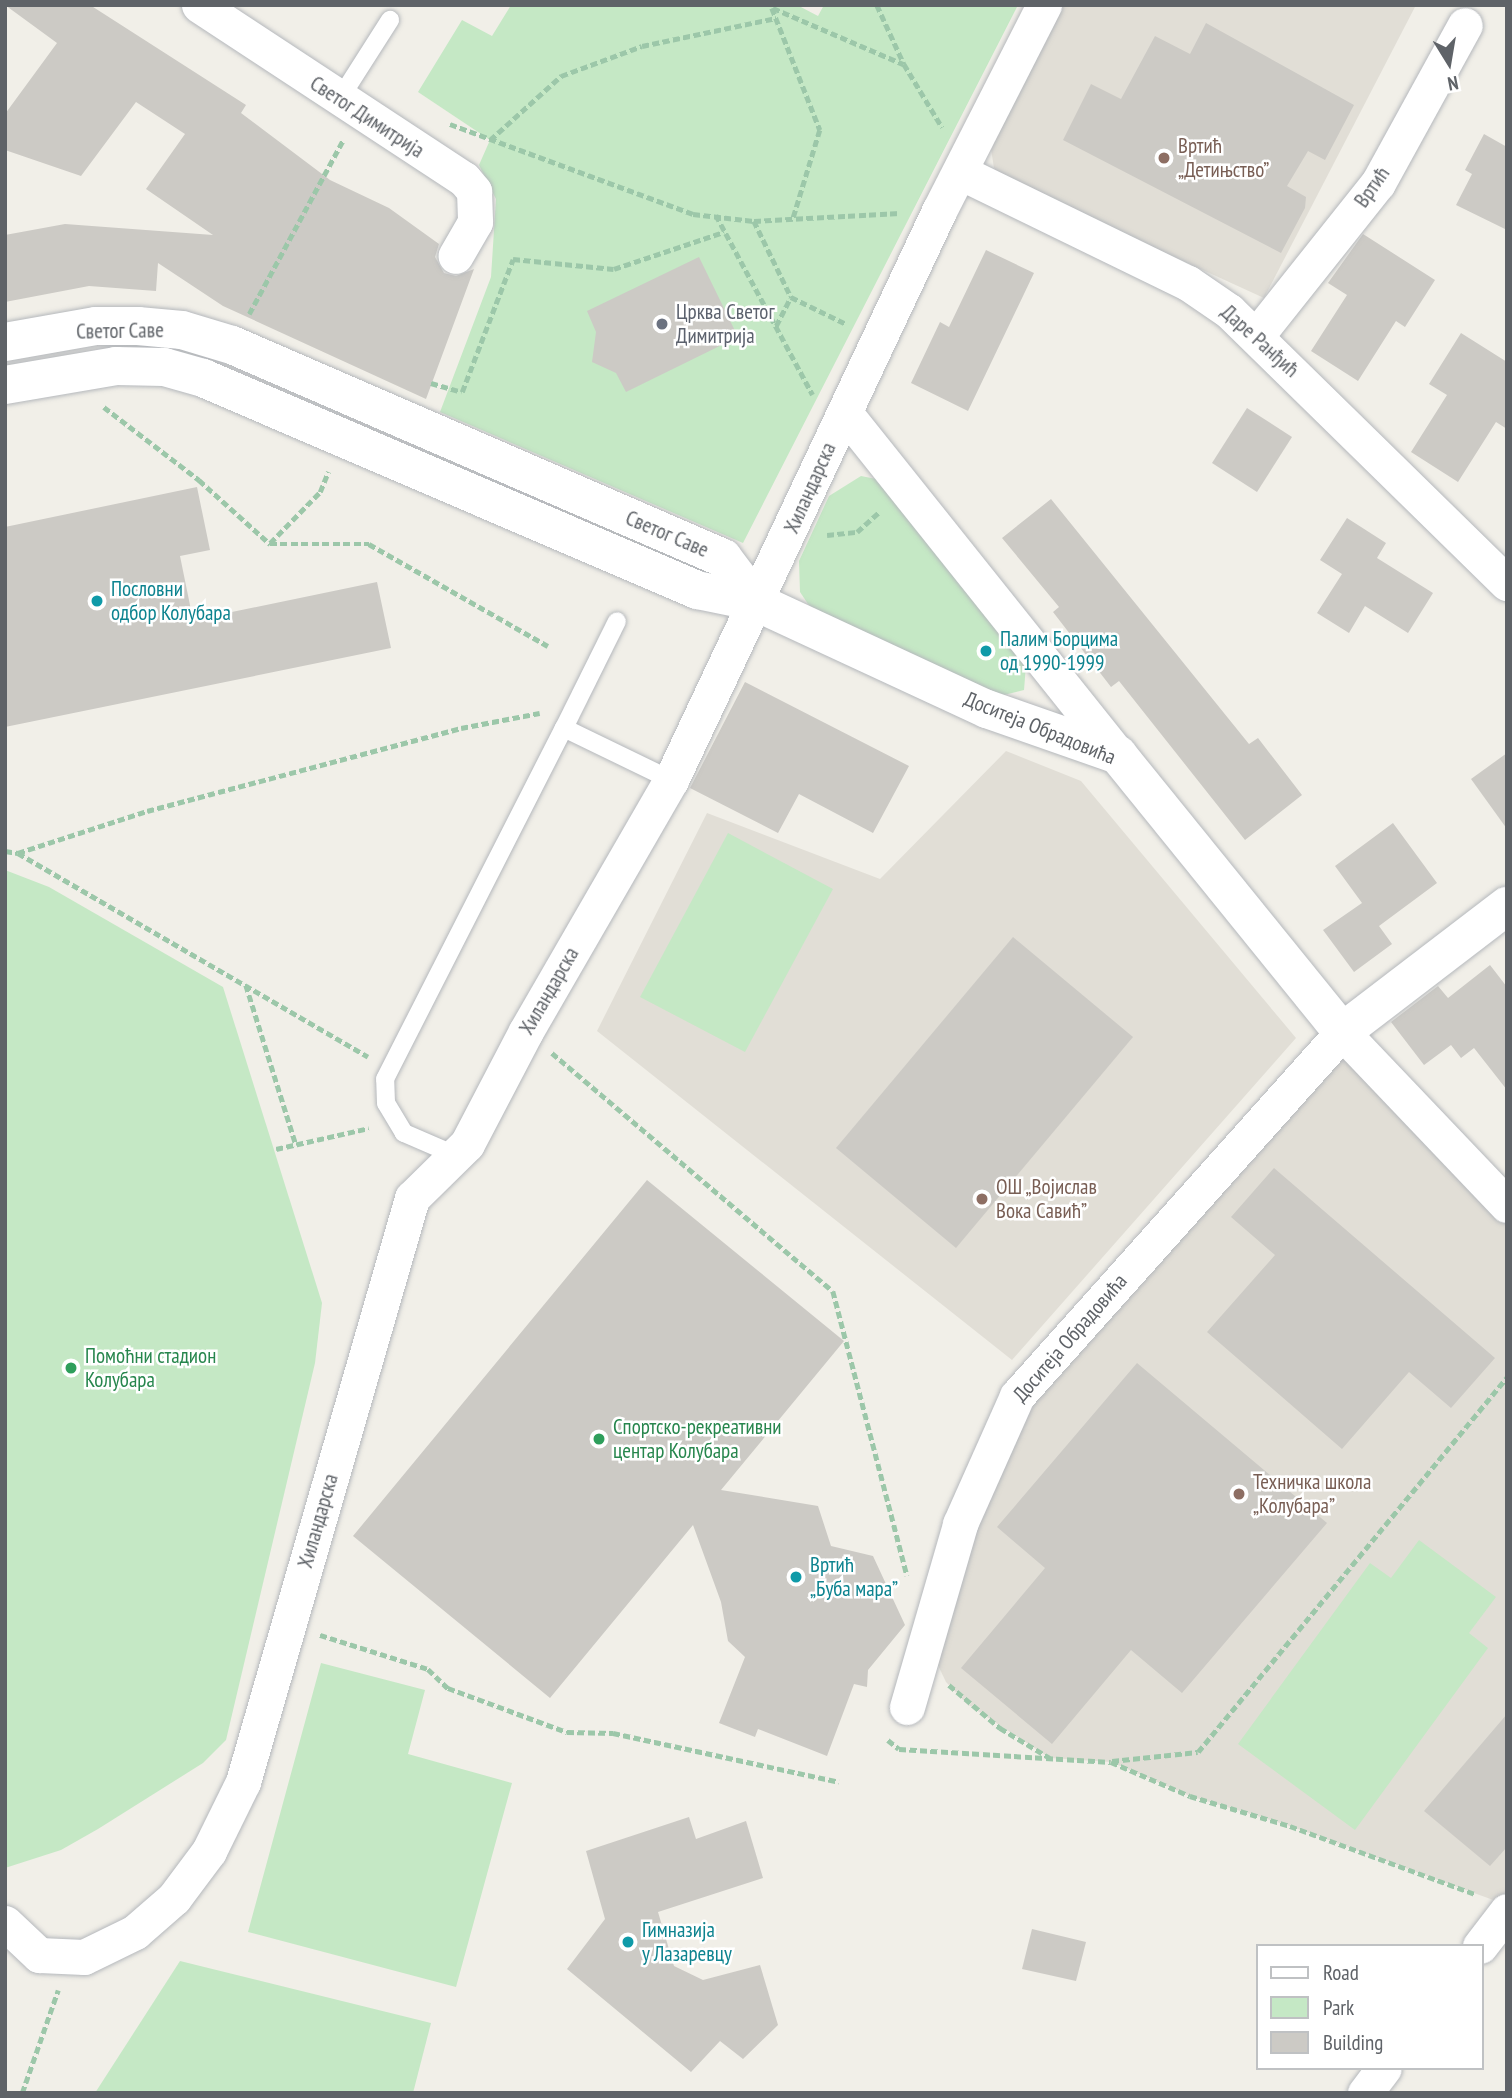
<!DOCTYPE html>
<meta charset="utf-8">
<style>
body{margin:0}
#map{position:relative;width:1512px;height:2098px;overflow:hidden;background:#f1efe8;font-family:"PT Sans Narrow",sans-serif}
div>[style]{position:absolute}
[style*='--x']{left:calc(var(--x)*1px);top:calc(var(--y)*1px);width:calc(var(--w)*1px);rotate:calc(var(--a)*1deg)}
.education>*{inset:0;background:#e1ded6}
.green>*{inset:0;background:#c5e8c5}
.building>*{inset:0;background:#cccac5}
.path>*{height:4.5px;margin-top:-2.25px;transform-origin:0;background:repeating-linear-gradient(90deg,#9cc7a9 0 7px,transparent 0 10.5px)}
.roads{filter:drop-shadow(0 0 2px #b5b8bc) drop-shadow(0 0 2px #b5b8bc)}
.service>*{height:18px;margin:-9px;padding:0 9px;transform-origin:9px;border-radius:9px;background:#fff}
.minor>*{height:35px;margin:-17.5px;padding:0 17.5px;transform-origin:17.5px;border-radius:17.5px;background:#fff}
.tertiary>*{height:38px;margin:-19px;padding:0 19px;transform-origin:19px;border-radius:19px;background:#fff}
.dots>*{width:19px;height:19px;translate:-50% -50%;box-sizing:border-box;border:4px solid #fff;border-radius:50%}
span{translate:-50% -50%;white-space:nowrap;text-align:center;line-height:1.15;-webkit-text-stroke:5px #fff;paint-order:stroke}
.street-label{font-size:21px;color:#5f6368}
.education-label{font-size:21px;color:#785e54}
.left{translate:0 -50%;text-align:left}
.worship-label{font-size:21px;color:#5b616d}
.culture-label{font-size:21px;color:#0d838f}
.leisure-label{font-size:21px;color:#27864d}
.frame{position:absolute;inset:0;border:7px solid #5f6368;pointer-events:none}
.legend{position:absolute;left:1256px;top:1944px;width:228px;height:126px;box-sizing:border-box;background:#fff;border:2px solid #bfc1c3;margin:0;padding:9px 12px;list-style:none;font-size:21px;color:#5f6368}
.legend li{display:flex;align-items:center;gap:14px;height:35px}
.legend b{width:35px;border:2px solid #bfc1c3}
.north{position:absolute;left:1414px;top:28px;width:70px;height:70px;-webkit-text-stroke:5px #fff;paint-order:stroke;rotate:169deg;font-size:19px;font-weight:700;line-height:28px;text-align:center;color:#5f6368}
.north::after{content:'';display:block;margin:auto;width:24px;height:32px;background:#5f6368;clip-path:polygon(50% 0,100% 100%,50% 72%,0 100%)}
</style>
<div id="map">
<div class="education">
<div style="clip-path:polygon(1064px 5px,1416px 5px,1264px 298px,1004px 179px,994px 168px,991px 149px,1001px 126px)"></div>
<div style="clip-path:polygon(1006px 751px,1081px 781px,1296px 1038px,1012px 1360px,597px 1031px,707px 813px,880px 879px)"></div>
<div style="clip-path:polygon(1331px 1044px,1507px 1205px,1507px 1905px,1290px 1826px,1190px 1796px,1111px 1762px,1050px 1758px,967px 1704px,946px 1682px,934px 1657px,1003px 1423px)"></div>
</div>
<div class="green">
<div style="clip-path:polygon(511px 5px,797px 5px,818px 16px,824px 5px,1018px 5px,743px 543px,440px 412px,491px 277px,496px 199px,479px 165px,490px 140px,418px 92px,462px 20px,492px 36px)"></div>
<div style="clip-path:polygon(861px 476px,876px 479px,1026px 665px,1024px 690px,1000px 696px,819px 616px,808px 604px,800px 592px,799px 561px,829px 496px)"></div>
<div style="clip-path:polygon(728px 833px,833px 889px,745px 1052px,640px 997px)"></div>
<div style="clip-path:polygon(5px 870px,49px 887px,223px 987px,322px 1303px,315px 1363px,226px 1740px,203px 1763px,98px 1829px,61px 1850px,5px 1868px)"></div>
<div style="clip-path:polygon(1419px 1540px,1496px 1597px,1469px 1633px,1488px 1648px,1355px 1830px,1238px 1744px,1370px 1563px,1391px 1578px)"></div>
<div style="clip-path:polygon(321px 1663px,425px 1690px,408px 1754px,512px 1783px,456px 1987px,248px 1932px)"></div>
<div style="clip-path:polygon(180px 1961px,431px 2023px,413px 2093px,95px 2093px)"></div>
</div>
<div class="building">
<div style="clip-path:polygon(5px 5px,90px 5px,246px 105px,241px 113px,330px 180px,389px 208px,439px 244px,435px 257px,444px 273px,456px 276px,474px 269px,426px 399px,223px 306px,158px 263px,156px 291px,89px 286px,5px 302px,5px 235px,65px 224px,213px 235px,146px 189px,185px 134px,136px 102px,81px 176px,5px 150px,5px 114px,57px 43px)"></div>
<div style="clip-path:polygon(1206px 23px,1354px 105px,1325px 160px,1308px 151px,1287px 186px,1306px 197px,1305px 208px,1281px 253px,1063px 140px,1091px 84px,1121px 99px,1155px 36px,1190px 54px)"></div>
<div style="clip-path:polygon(1484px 134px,1507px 147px,1507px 230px,1456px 205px,1472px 174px,1465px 170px)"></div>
<div style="clip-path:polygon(1363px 234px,1435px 280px,1405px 327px,1396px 321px,1358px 381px,1311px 351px,1347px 295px,1328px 283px)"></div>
<div style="clip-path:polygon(986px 250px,1034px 273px,968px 411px,911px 383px,940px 322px,949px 327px)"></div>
<div style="clip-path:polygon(699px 257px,738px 337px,626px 392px,616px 373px,592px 362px,596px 332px,587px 311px)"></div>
<div style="clip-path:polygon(1461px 333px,1507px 362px,1507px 429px,1496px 422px,1458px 482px,1411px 452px,1447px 395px,1429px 384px)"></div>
<div style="clip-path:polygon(1247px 408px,1292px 437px,1257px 492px,1212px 463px)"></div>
<div style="clip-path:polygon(197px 487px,210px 550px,180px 556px,193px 620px,377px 582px,391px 648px,5px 727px,5px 527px)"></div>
<div style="clip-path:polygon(1051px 499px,1249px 744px,1258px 738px,1302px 795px,1245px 840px,1119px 681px,1111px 687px,1053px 612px,1059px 607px,1002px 538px)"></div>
<div style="clip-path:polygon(1347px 518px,1386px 543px,1377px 558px,1433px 593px,1408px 633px,1365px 606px,1349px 633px,1317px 613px,1342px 574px,1320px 560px)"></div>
<div style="clip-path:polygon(745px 682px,909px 766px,873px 833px,799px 794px,778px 833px,690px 788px)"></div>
<div style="clip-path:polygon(1507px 753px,1507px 829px,1471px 779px)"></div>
<div style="clip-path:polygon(1393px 823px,1437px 883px,1379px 926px,1392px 944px,1354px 972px,1323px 930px,1362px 903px,1335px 866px)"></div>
<div style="clip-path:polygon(1013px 937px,1133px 1037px,956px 1248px,836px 1148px)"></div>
<div style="clip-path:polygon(1490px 965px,1507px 987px,1507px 1090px,1474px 1048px,1461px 1058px,1451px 1045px,1424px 1065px,1391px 1022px,1438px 986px,1448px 998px)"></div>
<div style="clip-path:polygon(1274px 1168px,1495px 1358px,1451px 1408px,1409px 1372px,1342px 1449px,1207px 1332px,1275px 1255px,1231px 1217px)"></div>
<div style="clip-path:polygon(647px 1180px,844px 1341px,721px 1490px,818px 1506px,831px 1546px,873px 1556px,905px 1625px,868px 1670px,867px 1687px,854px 1684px,827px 1756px,758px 1729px,755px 1737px,719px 1723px,745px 1657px,728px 1641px,721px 1602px,693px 1525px,550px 1698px,353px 1536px)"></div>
<div style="clip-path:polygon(1137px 1363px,1327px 1523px,1182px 1693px,1131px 1650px,1052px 1744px,961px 1668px,1045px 1568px,997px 1527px)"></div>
<div style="clip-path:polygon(1507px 1714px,1507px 1847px,1490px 1866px,1424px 1811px)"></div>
<div style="clip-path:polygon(689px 1817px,696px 1839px,746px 1821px,763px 1878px,658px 1912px,674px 1966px,703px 1980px,760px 1965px,778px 2025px,743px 2059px,720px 2041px,691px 2072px,567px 1969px,605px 1919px,586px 1851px)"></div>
<div style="clip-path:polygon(1032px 1929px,1086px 1942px,1076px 1981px,1022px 1969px)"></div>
</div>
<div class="path">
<div style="--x:877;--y:5;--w:65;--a:65.4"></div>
<div style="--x:904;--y:64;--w:74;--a:58.9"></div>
<div style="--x:772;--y:8;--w:131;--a:68.5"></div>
<div style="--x:820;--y:130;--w:93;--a:106.9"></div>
<div style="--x:773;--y:8;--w:142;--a:23.3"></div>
<div style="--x:450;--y:124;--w:259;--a:20.3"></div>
<div style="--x:693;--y:214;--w:61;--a:6.5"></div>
<div style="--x:754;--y:221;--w:146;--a:-3.1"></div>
<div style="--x:490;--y:140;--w:96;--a:-42"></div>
<div style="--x:561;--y:76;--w:86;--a:-20.3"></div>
<div style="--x:642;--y:46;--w:137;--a:-11.8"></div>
<div style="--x:716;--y:215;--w:204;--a:61.7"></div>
<div style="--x:754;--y:221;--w:85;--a:64"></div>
<div style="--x:791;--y:297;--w:61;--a:26.1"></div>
<div style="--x:249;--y:314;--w:198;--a:-61.6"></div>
<div style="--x:776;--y:326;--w:33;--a:-63"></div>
<div style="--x:431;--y:383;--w:32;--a:16"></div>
<div style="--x:462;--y:392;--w:142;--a:-69"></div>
<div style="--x:513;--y:259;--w:101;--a:5.7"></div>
<div style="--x:614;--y:269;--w:116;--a:-18.6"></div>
<div style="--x:104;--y:407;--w:120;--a:37.5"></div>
<div style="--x:199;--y:480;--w:96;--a:42"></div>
<div style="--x:270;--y:544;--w:99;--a:0"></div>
<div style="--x:369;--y:544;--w:206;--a:29.7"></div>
<div style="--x:827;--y:535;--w:30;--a:-6"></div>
<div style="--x:857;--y:532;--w:31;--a:-42"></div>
<div style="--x:270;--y:543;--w:71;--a:-45.6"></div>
<div style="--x:320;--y:492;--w:22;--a:-68"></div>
<div style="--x:5;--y:851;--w:13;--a:9"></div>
<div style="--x:18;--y:853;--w:405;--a:30.2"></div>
<div style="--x:18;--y:853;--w:136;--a:-18"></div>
<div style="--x:147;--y:811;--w:325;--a:-14.8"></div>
<div style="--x:461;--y:728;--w:80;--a:-10.8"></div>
<div style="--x:246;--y:985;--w:168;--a:72.6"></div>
<div style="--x:552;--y:1053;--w:368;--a:40.3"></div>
<div style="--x:833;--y:1291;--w:294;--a:75.4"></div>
<div style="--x:276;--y:1149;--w:95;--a:-12.7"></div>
<div style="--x:320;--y:1635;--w:113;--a:17.5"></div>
<div style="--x:428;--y:1669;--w:28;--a:44"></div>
<div style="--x:448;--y:1688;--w:127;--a:20.3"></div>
<div style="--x:567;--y:1732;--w:46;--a:1.2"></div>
<div style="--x:613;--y:1733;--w:231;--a:12.2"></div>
<div style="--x:949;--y:1685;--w:67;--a:40.1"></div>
<div style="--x:1000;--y:1728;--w:58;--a:31"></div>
<div style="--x:888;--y:1740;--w:14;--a:39"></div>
<div style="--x:899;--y:1749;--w:212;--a:3.5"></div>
<div style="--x:1111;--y:1762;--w:86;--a:23.3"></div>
<div style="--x:1190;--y:1796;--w:104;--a:16.7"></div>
<div style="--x:1290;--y:1826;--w:197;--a:20.2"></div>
<div style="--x:1112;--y:1761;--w:86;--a:-6"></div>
<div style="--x:1198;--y:1752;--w:486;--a:-50.5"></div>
<div style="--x:22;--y:2093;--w:109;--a:-70.7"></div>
</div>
<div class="roads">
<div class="service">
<div style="--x:339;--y:100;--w:95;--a:-57.5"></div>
<div style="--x:564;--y:728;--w:119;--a:-63.6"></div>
<div style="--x:455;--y:1155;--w:56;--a:-156.7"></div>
<div style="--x:404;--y:1133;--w:35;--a:-121"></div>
<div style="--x:386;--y:1103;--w:24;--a:-92"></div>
<div style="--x:385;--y:1079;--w:394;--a:-63"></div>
<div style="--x:564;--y:728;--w:119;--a:25.9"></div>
</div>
<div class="minor">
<div style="--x:199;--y:5;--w:317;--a:33.3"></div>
<div style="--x:464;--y:179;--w:16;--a:50"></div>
<div style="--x:474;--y:191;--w:31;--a:88"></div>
<div style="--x:475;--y:222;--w:39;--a:120"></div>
<div style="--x:960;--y:172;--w:254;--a:26"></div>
<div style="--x:1188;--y:283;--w:50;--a:34.3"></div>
<div style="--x:1229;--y:311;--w:389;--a:44.4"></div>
<div style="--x:1257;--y:335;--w:194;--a:-51.5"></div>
<div style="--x:1378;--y:183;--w:180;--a:-61.2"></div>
<div style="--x:845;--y:413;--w:438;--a:51.4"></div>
<div style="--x:907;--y:1707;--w:191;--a:-73.8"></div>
<div style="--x:960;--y:1524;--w:140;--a:-66"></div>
<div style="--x:1017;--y:1396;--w:488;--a:-48.2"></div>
<div style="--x:1342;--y:1032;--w:239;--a:46.4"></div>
<div style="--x:5;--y:1923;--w:47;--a:43.3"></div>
<div style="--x:39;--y:1955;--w:45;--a:2.5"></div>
<div style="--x:84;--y:1957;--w:57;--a:-26.1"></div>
<div style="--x:135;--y:1932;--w:52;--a:-41.1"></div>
<div style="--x:174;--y:1898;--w:59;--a:-53.3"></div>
<div style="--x:209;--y:1851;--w:77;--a:-63.8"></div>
<div style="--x:243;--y:1782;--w:608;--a:-73.86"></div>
<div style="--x:412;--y:1198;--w:77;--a:-44.5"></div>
<div style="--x:467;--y:1144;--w:127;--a:-62.4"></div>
<div style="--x:526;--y:1031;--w:290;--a:-60"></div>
<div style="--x:671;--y:780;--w:629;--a:-64.78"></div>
<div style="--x:939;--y:211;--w:231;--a:-63"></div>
<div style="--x:1480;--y:1946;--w:44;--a:-52.4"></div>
<div style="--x:1365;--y:2093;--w:31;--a:-53"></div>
</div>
<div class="tertiary">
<div style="--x:5;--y:342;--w:92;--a:-10"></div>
<div style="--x:96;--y:326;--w:42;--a:0"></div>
<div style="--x:138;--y:326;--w:44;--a:5.2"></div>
<div style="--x:182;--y:330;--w:52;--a:16.7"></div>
<div style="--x:232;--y:345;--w:535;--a:23.45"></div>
<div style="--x:723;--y:558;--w:55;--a:53.1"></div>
<div style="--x:5;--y:385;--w:113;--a:-9.7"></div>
<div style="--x:116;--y:366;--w:48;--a:1.2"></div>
<div style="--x:164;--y:367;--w:41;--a:15.8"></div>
<div style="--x:203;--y:378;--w:538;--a:23.23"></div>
<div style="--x:697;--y:590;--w:60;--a:11.5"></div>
<div style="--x:756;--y:602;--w:255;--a:24.9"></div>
<div style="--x:987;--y:709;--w:139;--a:19.3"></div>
<div style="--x:1118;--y:755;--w:356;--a:51"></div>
<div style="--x:1342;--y:1032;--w:208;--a:-37.4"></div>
</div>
</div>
<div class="dots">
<div style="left:1164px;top:158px;background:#8d6e63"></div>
<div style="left:662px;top:324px;background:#6b7280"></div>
<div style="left:97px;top:601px;background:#0f9aa8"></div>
<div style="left:986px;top:651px;background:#0f9aa8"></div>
<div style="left:982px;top:1199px;background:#8d6e63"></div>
<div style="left:71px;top:1368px;background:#2e9e5b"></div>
<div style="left:599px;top:1439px;background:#2e9e5b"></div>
<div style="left:1239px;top:1494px;background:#8d6e63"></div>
<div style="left:796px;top:1577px;background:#0f9aa8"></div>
<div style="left:628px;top:1942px;background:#0f9aa8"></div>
</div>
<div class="street-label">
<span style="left:367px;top:117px;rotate:33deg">Светог Димитрија</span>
<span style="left:1372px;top:187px;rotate:-55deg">Вртић</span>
<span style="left:120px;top:331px;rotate:-1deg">Светог Саве</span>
<span style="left:1260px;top:341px;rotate:42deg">Даре Ранђић</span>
<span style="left:810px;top:488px;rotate:-66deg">Хиландарска</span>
<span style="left:667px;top:534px;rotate:23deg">Светог Саве</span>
<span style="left:1040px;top:728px;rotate:22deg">Доситеја Обрадовића</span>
<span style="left:549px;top:991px;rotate:-60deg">Хиландарска</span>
<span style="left:1070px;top:1338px;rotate:-49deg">Доситеја Обрадовића</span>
<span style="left:318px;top:1521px;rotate:-74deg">Хиландарска</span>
</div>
<div class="education-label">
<span class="left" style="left:1178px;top:158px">Вртић<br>„Детињство”</span>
<span class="left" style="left:996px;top:1199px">ОШ „Војислав<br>Вока Савић”</span>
<span class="left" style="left:1253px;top:1494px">Техничка школа<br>„Колубара”</span>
</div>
<div class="worship-label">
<span class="left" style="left:676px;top:324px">Црква Светог<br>Димитрија</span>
</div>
<div class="culture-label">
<span class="left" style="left:111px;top:601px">Пословни<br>одбор Колубара</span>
<span class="left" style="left:1000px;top:651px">Палим Борцима<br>од 1990-1999</span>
<span class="left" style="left:810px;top:1577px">Вртић<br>„Буба мара”</span>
<span class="left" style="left:642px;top:1942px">Гимназија<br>у Лазаревцу</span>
</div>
<div class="leisure-label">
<span class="left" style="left:85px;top:1368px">Помоћни стадион<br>Колубара</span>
<span class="left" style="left:613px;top:1439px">Спортско-рекреативни<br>центар Колубара</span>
</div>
<div class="frame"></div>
<ul class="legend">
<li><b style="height:9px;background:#fff"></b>Road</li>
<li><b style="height:19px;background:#c5e8c5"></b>Park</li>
<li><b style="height:19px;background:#cccac5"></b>Building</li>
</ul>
<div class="north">N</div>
</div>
